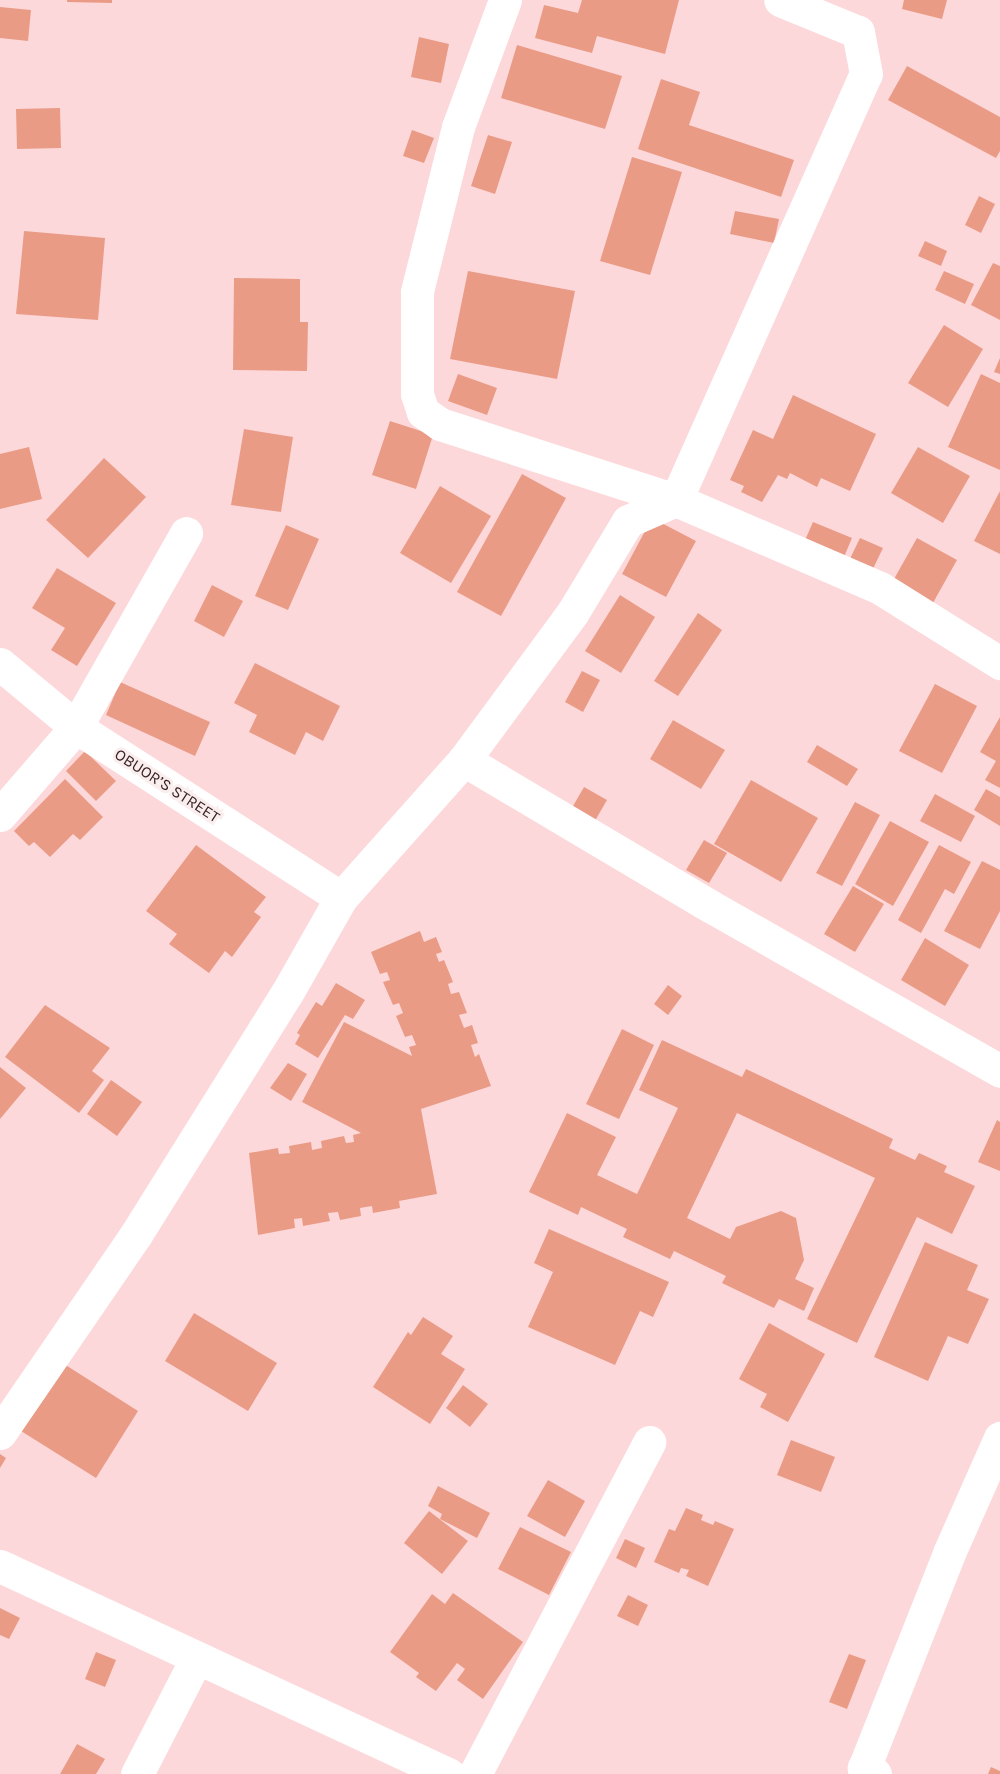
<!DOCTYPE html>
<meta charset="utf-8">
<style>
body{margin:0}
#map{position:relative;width:1000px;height:1774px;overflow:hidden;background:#fdd8da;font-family:Karla,sans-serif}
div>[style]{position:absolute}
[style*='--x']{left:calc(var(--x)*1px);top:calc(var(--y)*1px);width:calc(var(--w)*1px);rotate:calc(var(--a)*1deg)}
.building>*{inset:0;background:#ea9b86}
.street>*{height:33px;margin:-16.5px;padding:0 16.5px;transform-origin:16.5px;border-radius:16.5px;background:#fff}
span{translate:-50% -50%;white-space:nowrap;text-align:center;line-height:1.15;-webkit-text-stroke:6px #f9eded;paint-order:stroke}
.street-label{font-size:16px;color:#372123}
</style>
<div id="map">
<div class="building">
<div style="clip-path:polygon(67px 0,112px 0,112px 3px,67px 2px)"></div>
<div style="clip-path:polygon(582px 0,679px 0,665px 54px,597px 36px,592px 53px,535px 38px,544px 5px,578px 13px)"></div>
<div style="clip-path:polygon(904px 0,947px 0,942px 19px,902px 9px)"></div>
<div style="clip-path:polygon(0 7px,31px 10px,28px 41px,0 38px)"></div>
<div style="clip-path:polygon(419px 37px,449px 44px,441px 83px,411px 77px)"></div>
<div style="clip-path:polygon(517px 45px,622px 76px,605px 129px,501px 98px)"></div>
<div style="clip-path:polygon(907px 66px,1000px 117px,1000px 151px,996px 158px,888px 100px)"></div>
<div style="clip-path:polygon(661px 79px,700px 92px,689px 125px,794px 160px,781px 197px,638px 149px)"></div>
<div style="clip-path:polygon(60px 108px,61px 148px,17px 149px,16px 109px)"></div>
<div style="clip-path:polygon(412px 130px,434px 138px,424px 163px,403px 156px)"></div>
<div style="clip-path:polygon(488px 135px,512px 142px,495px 194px,471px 186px)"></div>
<div style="clip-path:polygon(632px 157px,682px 172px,650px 275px,600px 261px)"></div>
<div style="clip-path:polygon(979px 196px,995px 204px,981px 233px,965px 225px)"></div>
<div style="clip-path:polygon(735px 211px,779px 219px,774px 243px,730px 234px)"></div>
<div style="clip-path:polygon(24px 231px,105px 238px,98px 320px,16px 314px)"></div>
<div style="clip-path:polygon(925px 241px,947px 251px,941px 266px,918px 256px)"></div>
<div style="clip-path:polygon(993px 263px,1000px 266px,1000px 320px,971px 305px)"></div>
<div style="clip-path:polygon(468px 271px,575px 291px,557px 379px,450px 359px)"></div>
<div style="clip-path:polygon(944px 271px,974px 284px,965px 304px,935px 290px)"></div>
<div style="clip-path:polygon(234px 278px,300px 279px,300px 322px,308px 322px,307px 371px,233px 370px)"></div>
<div style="clip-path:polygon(944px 325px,983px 349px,948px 407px,908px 383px)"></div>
<div style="clip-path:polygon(1000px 358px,1000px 374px,994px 372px)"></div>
<div style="clip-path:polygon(458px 374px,497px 388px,487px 415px,448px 401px)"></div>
<div style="clip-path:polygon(981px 374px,1000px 383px,1000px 470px,948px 447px)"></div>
<div style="clip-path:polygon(793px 395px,876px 434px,850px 491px,821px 478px,817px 487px,790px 473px,787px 479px,778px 475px,762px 502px,741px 492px,744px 486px,730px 480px,753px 430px,773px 439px)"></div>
<div style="clip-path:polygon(390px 421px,433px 435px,416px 489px,372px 475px)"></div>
<div style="clip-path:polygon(244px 429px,293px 437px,281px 512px,231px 505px)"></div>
<div style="clip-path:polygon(29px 447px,42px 499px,0 509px,0 454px)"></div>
<div style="clip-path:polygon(918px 447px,970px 476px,943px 523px,891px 493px)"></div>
<div style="clip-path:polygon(104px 458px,146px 497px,88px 558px,46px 520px)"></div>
<div style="clip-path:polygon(522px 474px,566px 498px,501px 616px,457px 592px)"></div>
<div style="clip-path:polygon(440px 486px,491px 516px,451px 583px,400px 553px)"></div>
<div style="clip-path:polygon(1000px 491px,1000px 554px,974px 541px)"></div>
<div style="clip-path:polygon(652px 518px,696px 541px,666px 597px,622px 574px)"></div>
<div style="clip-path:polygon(813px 522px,852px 538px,841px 564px,802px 547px)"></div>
<div style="clip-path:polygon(286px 525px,319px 539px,288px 610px,255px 596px)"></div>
<div style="clip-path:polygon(860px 538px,883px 548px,869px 577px,846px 567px)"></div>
<div style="clip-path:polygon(917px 538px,957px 560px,929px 610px,889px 588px)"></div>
<div style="clip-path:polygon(57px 568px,116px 603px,77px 666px,51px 650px,65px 628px,32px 608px)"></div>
<div style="clip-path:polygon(212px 585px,243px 601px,224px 637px,194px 621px)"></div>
<div style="clip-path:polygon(620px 595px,655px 617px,621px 673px,585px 651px)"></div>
<div style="clip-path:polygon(698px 613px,722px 630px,678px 696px,654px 681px)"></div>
<div style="clip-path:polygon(255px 663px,340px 706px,323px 741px,306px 732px,295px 755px,249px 732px,257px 715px,234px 703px)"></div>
<div style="clip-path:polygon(582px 671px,600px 680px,583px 712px,565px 702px)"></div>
<div style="clip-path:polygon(120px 682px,210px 722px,195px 756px,106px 715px)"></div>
<div style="clip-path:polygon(935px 684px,977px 706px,942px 773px,899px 751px)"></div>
<div style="clip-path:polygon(1000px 717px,1000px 788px,985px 780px,996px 761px,980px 752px)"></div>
<div style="clip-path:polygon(673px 720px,725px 750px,701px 789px,650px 759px)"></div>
<div style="clip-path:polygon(817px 745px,858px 769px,847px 786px,807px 762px)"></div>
<div style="clip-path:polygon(85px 751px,116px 781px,96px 801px,66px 771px)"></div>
<div style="clip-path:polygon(65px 779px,103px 817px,80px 840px,73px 834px,50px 857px,34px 842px,29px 846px,14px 831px)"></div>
<div style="clip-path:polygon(751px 780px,818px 818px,781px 882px,714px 844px)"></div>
<div style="clip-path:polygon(584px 787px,607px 800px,592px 826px,569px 813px)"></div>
<div style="clip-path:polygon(986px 789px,1000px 797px,1000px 826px,974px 810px)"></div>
<div style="clip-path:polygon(935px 794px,975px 816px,961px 842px,920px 821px)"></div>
<div style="clip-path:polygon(855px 802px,880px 815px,842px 886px,816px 873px)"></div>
<div style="clip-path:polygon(890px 821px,929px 842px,893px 906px,855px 884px)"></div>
<div style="clip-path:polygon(704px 840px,727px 853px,709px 883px,686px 870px)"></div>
<div style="clip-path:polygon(196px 845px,266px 897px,254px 912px,261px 917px,232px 957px,225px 951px,209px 973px,169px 944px,177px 934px,146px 911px)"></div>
<div style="clip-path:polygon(939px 845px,971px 862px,954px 894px,945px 889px,921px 933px,898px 920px)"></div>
<div style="clip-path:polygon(982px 861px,1000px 870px,1000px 911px,980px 949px,944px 931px)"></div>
<div style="clip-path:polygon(853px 886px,884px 904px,855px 952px,824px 934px)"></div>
<div style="clip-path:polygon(420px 931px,424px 942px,436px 937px,442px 952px,436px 954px,439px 962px,444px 960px,453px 982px,448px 984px,451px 994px,459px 992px,467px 1013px,459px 1015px,464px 1028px,472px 1025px,478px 1043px,471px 1045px,475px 1057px,479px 1054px,491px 1086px,421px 1109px,437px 1194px,399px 1201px,400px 1208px,373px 1213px,372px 1206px,360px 1208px,361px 1216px,340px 1220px,338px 1212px,328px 1213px,330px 1221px,303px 1226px,302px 1218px,294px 1219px,295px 1228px,258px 1235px,249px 1153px,278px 1148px,279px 1154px,290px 1153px,289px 1146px,311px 1142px,312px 1150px,322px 1148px,321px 1141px,344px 1136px,346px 1143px,354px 1142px,353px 1135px,361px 1133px,302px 1102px,344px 1022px,412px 1056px,409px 1047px,416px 1045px,412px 1035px,405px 1037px,396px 1016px,403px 1013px,399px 1003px,393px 1005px,383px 982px,390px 980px,387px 972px,380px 974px,371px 952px)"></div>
<div style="clip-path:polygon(925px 938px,969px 965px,945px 1006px,901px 980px)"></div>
<div style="clip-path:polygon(336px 983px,365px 1000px,353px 1019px,345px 1015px,318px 1058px,295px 1044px,300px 1035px,297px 1033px,316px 1002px,322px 1006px)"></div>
<div style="clip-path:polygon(668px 985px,682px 996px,668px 1015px,654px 1004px)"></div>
<div style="clip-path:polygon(45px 1005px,110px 1048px,92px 1071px,104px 1080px,79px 1113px,5px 1057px)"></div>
<div style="clip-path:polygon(622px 1029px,654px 1045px,619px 1119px,586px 1104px)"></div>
<div style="clip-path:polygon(662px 1040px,742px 1077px,746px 1069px,893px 1139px,889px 1148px,915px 1160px,919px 1153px,947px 1166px,944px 1172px,975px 1186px,952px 1234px,917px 1217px,857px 1343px,807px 1319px,875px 1178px,737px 1113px,687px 1218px,730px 1239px,736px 1227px,781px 1211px,796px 1218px,804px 1260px,795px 1279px,814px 1288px,804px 1311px,779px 1299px,774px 1308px,722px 1283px,726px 1276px,674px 1251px,670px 1259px,623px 1237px,627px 1229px,581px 1207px,578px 1215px,529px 1192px,567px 1113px,616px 1137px,597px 1175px,637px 1194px,678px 1108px,639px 1090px)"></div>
<div style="clip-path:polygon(288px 1063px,307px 1074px,291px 1101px,270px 1088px)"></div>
<div style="clip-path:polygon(0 1067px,26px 1088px,0 1119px)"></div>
<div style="clip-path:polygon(111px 1080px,142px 1102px,117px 1136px,87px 1114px)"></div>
<div style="clip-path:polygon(997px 1120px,1000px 1122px,1000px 1171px,978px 1162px)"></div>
<div style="clip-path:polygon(549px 1229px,669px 1282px,653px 1317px,640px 1311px,615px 1365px,528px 1327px,553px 1272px,534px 1263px)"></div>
<div style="clip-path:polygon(925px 1242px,978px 1265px,967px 1290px,989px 1299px,968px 1344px,948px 1336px,928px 1381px,874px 1357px)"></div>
<div style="clip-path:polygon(194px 1313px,277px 1363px,248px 1411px,165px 1361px)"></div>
<div style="clip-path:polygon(423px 1317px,453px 1336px,441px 1354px,465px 1369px,430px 1424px,373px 1387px,408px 1332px,411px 1335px)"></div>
<div style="clip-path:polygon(769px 1323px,825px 1354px,788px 1422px,760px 1407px,767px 1394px,739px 1379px)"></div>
<div style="clip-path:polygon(64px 1364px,138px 1411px,96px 1478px,21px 1431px)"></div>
<div style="clip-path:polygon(463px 1385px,488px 1404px,470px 1427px,446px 1408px)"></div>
<div style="clip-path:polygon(791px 1440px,835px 1457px,821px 1492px,777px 1475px)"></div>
<div style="clip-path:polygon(0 1454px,6px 1458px,0 1468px)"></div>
<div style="clip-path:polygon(548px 1480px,585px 1501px,565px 1537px,527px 1516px)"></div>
<div style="clip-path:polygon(438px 1486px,490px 1513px,477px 1538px,440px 1519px,442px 1514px,428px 1506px)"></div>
<div style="clip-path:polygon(686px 1508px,703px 1515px,701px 1520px,713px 1525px,715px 1521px,734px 1529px,708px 1586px,686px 1576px,689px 1570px,681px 1568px,679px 1573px,654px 1562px,669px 1529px,675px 1531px)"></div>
<div style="clip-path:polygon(429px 1511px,468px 1541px,442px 1574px,404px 1543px)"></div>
<div style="clip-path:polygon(520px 1527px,571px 1552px,549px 1595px,498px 1569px)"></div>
<div style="clip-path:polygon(625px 1539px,645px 1548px,636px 1568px,616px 1558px)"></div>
<div style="clip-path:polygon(453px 1593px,523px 1642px,483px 1699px,457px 1680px,465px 1669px,457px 1663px,436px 1691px,416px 1677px,419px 1673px,390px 1652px,432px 1594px,445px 1604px)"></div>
<div style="clip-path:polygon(628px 1595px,648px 1605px,638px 1626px,617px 1616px)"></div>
<div style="clip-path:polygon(0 1608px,20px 1618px,9px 1639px,0 1635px)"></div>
<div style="clip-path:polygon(96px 1652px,116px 1660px,105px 1687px,85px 1679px)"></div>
<div style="clip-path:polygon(849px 1654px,866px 1660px,847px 1709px,829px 1702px)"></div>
<div style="clip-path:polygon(77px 1744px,105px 1759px,96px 1774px,60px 1774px)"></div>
<div style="clip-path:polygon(991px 1767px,1000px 1771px,1000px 1774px,988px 1774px)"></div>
</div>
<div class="street">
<div style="--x:505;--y:0;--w:135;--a:110.3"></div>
<div style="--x:458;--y:127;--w:170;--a:104"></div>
<div style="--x:417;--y:292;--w:102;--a:90"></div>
<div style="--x:417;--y:394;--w:19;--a:72"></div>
<div style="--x:423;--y:412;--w:21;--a:35"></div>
<div style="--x:440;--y:424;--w:248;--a:17.9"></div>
<div style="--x:676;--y:500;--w:222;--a:23.3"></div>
<div style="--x:880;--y:588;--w:142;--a:32"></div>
<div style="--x:0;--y:664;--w:99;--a:39.7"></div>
<div style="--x:76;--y:727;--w:315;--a:32.8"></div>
<div style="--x:464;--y:760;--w:286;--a:30.7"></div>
<div style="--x:710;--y:906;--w:334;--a:29.6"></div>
<div style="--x:0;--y:815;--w:116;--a:-49.2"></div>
<div style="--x:76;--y:727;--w:223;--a:-60.4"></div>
<div style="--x:0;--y:1433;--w:239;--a:-55.6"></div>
<div style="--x:135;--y:1236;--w:287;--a:-58"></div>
<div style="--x:287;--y:993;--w:109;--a:-60.4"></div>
<div style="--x:341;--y:898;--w:185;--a:-48.3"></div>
<div style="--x:464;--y:760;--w:184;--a:-53.6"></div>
<div style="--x:573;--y:612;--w:106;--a:-58.9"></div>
<div style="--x:628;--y:521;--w:52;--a:-23.6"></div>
<div style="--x:676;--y:500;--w:466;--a:-66"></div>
<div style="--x:866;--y:74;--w:43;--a:-100.8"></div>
<div style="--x:858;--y:32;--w:84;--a:-157.7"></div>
<div style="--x:0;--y:1566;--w:495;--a:24.9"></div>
<div style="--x:137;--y:1774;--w:129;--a:-62.8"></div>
<div style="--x:475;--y:1774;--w:375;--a:-62.3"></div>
<div style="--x:875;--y:1774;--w:13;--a:-151"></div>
<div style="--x:864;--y:1768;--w:231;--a:-68.4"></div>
<div style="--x:949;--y:1553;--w:126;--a:-66.1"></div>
</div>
<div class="street-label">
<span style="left:167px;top:786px;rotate:33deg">OBUOR’S STREET</span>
</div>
</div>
